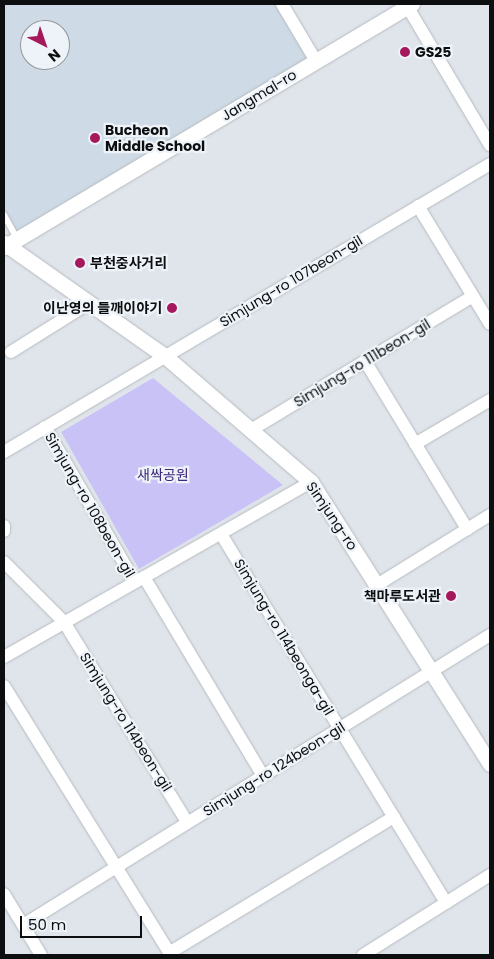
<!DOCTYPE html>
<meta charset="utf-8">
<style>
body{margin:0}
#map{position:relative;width:494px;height:959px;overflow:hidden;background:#e0e5eb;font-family:Poppins,"Noto Sans KR",sans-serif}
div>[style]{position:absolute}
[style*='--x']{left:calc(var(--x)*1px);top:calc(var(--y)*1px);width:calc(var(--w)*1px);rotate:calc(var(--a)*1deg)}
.built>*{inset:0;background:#cedae5}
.green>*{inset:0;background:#c9c2f6}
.roads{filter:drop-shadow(0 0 1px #b5bbc0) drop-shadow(0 0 1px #b5bbc0)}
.service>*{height:6px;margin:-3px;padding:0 3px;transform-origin:3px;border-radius:3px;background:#fff}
.minor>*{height:12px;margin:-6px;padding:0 6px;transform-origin:6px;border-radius:6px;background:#fff}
.tertiary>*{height:15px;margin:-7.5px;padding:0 7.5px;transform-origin:7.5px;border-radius:7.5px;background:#fff}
.dots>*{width:14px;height:14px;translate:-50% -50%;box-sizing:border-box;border:2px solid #edf3f8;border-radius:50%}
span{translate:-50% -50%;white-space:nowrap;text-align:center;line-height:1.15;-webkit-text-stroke:4.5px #edf3f8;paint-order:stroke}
.poi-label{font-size:14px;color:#0c0e10;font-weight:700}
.left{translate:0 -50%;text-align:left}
.right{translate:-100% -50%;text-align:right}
.street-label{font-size:14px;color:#0c0e10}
.park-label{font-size:14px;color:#3e267a}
.frame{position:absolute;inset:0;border:5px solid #0c0e10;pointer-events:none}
.north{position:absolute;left:20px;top:20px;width:50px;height:50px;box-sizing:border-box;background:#edf3f8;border:1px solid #93979b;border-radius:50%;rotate:139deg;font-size:14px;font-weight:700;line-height:20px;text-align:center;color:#0c0e10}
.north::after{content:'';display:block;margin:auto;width:18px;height:22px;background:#a5185c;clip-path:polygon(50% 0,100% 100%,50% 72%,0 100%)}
.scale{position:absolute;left:20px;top:916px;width:122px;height:22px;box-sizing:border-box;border:2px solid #0c0e10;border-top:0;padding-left:6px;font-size:15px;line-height:18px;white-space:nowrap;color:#0c0e10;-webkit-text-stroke:4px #edf3f8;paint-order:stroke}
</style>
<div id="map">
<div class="built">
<div style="clip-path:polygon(evenodd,4px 4px,281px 4px,316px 61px,18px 239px,4px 215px,4px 4px,30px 30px,60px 30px,60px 60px,30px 60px,30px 30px)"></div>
</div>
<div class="green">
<div style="clip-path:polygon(153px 378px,283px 485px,139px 569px,61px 432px)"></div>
</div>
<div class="roads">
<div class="service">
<div style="--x:4;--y:215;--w:26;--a:61"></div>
</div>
<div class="minor">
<div style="--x:282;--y:4;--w:66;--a:59.2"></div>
<div style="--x:407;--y:6;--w:162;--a:59.2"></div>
<div style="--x:418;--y:206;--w:138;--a:58.6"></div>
<div style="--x:11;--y:352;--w:92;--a:-32.1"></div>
<div style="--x:365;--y:361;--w:197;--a:58.7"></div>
<div style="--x:45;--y:427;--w:179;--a:59.9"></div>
<div style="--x:251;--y:430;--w:259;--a:-31.1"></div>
<div style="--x:415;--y:444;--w:87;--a:-30.4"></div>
<div style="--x:4;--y:452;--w:565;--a:-30.65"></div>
<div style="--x:4;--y:526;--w:5;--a:90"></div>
<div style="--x:221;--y:534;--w:432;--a:58.6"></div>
<div style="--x:4;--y:562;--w:85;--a:45"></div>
<div style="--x:64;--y:622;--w:235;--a:58.4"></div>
<div style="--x:144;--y:577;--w:232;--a:59.1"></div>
<div style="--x:377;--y:585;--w:133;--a:-31.8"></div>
<div style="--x:4;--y:657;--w:353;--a:-29.7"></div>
<div style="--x:4;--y:686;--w:317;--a:58.2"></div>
<div style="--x:4;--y:894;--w:71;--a:58.8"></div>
<div style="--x:23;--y:925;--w:550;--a:-31.84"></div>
<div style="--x:169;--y:953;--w:263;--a:-31.2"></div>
<div style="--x:363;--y:955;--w:150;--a:-32.2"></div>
</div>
<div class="tertiary">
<div style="--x:4;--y:243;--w:197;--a:35.1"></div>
<div style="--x:165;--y:356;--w:193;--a:40.8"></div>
<div style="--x:311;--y:482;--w:334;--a:57.6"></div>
<div style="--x:4;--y:247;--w:475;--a:-30.8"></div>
</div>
</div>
<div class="dots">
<div style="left:405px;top:52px;background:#a5185c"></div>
<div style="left:95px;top:138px;background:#a5185c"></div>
<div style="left:80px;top:263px;background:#a5185c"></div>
<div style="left:172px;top:308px;background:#a5185c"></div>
<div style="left:451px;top:596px;background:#a5185c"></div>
</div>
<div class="poi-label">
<span class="left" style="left:415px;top:52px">GS25</span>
<span class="left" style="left:105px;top:138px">Bucheon<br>Middle School</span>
<span class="left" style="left:90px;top:263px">부천중사거리</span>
<span class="right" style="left:162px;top:308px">이난영의 들깨이야기</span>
<span class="right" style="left:441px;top:596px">책마루도서관</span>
</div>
<div class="street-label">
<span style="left:259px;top:95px;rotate:-31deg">Jangmal-ro</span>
<span style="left:291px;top:281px;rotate:-31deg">Simjung-ro 107beon-gil</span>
<span style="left:362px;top:363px;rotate:-31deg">Simjung-ro 111beon-gil</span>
<span style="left:90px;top:505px;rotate:60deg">Simjung-ro 108beon-gil</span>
<span style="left:332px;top:516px;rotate:56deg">Simjung-ro</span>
<span style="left:284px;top:637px;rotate:59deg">Simjung-ro 114beonga-gil</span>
<span style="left:126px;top:722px;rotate:58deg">Simjung-ro 114beon-gil</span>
<span style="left:274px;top:769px;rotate:-32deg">Simjung-ro 124beon-gil</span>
</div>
<div class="park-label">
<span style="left:163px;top:475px">새싹공원</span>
</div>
<div class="frame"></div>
<div class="north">N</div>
<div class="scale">50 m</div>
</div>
